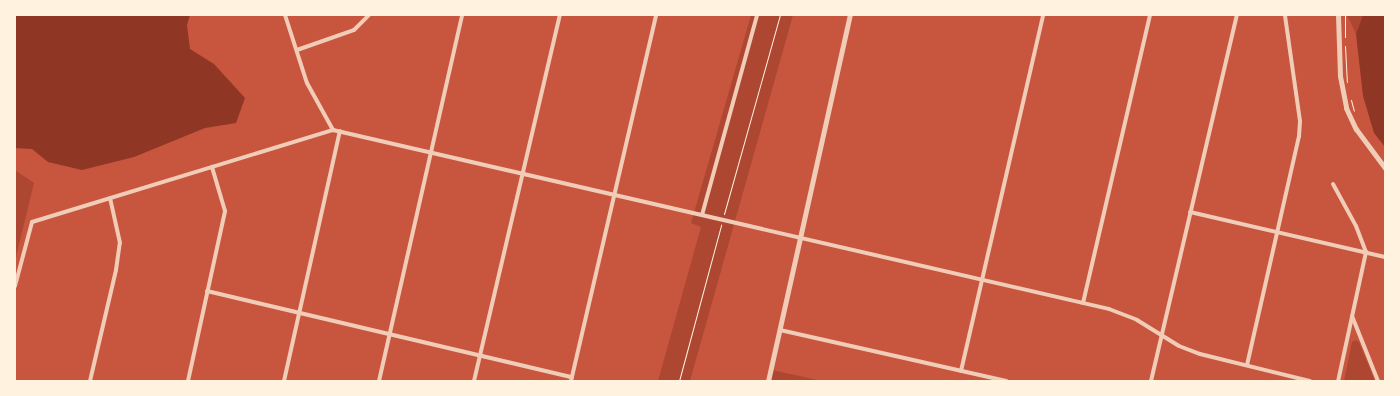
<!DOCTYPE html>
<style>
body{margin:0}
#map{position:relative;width:1400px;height:396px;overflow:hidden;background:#c8553d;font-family:"IBM Plex Sans",sans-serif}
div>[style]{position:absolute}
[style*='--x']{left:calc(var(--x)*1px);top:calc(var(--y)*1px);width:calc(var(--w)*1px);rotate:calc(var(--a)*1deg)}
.green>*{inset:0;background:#ae4732}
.water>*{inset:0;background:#8f3625}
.path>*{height:1px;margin:-0.5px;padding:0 0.5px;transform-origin:0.5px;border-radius:0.5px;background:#fff3e0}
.minor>*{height:4px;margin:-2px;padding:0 2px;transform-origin:2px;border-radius:2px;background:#f1ccb7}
.tertiary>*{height:5px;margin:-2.5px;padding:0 2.5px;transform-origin:2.5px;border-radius:2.5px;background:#f1ccb7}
span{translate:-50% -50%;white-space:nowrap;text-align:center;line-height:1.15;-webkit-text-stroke:5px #fff3e0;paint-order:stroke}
.frame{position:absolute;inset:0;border:16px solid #fff3e0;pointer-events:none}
</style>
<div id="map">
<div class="green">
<div style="clip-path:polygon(751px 15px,793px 15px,690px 381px,658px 381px,701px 227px,691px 223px)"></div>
<div style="clip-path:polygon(1347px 15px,1363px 15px,1356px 34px)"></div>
<div style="clip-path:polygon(15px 170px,34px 183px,15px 261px)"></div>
<div style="clip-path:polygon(1356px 340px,1359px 342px,1375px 381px,1344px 381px,1352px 342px)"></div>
<div style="clip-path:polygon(772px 370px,822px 381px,769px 381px)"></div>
</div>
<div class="water">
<div style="clip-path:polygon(15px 15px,190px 15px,187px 25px,190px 49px,214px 64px,245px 98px,236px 123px,205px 128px,134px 157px,82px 170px,48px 162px,32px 149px,15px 148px)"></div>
<div style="clip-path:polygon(1363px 15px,1385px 15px,1385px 147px,1374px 133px,1363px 96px,1356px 34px)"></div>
</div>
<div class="path">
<div style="--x:1345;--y:15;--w:22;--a:90"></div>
<div style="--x:1345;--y:46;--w:36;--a:87"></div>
<div style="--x:1351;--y:100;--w:11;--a:75"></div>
<div style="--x:724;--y:214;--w:207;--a:-74.3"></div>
<div style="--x:679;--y:381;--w:162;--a:-74.9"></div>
</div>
<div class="minor">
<div style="--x:285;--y:15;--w:71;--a:72.1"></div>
<div style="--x:307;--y:83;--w:54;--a:61"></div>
<div style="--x:297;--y:50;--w:60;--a:-19.3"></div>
<div style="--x:354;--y:30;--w:21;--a:-45"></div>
<div style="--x:1333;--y:184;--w:48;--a:61.3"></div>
<div style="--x:1356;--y:226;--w:28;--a:69"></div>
<div style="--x:1366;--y:252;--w:132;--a:102.2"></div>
<div style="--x:1190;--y:212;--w:200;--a:13"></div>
<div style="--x:702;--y:215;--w:207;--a:-74.6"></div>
<div style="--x:15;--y:286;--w:66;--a:-75.1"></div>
<div style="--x:32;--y:222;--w:315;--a:-17"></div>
<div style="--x:333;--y:130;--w:796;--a:12.99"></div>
<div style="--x:1109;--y:309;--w:30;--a:21"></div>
<div style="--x:1137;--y:320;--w:49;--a:31.8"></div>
<div style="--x:1179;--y:346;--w:22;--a:21"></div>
<div style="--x:1200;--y:354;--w:113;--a:13.8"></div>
<div style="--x:207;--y:291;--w:375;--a:13.3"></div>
<div style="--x:1083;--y:303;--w:296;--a:-76.9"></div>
<div style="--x:1352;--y:316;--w:70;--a:68.2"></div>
<div style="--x:780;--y:330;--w:232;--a:12.7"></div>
<div style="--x:1247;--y:365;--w:235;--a:-77.2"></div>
<div style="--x:1299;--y:136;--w:15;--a:-86"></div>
<div style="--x:1300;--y:121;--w:107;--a:-98.1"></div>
<div style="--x:961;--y:371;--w:365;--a:-77"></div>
<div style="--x:90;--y:381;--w:114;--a:-76.8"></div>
<div style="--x:116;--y:270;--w:27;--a:-82"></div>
<div style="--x:120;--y:243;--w:46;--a:-102.5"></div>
<div style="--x:188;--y:381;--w:174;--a:-77.7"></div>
<div style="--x:225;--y:211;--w:46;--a:-106.5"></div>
<div style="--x:284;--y:381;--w:256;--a:-77.4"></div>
<div style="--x:379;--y:381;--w:375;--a:-77.2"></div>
<div style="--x:474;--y:381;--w:376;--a:-76.8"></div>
<div style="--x:571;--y:381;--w:376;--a:-76.9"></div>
<div style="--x:1151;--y:381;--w:376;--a:-76.8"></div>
</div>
<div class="tertiary">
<div style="--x:1338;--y:15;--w:61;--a:88.1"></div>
<div style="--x:1340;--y:76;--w:33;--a:79"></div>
<div style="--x:1346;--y:108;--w:23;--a:65"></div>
<div style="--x:1356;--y:129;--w:49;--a:53.4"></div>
<div style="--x:768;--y:381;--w:375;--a:-77.4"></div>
</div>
<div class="frame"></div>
</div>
